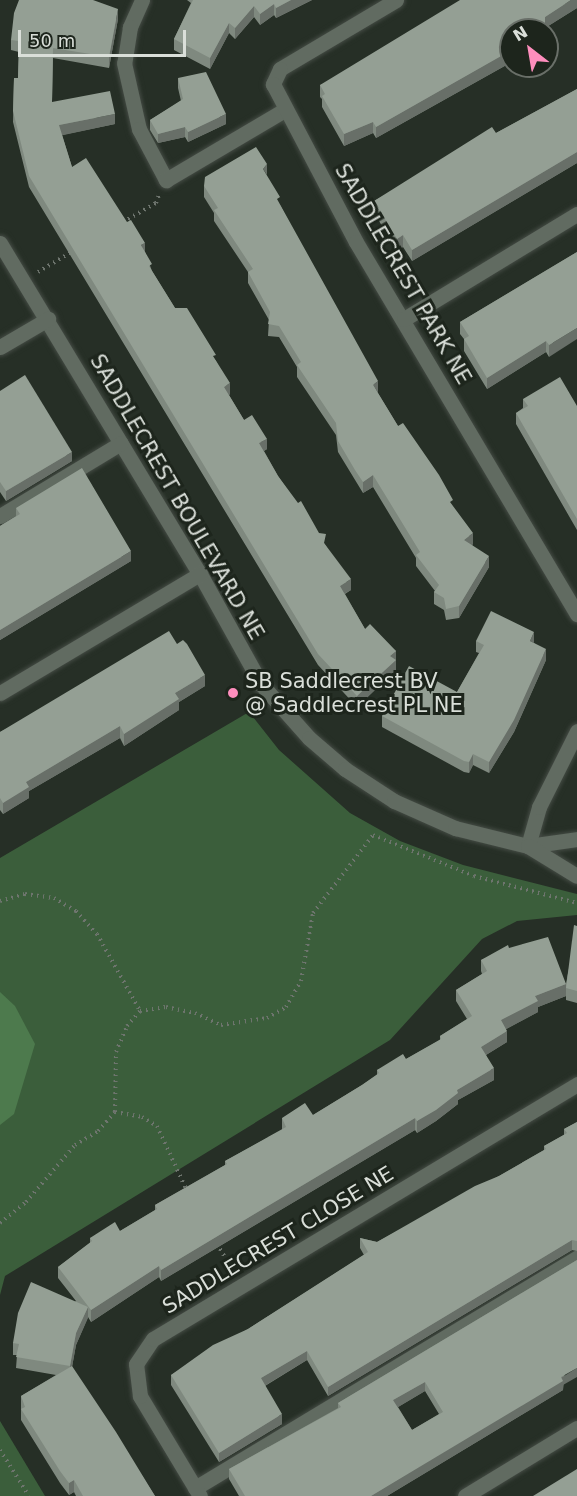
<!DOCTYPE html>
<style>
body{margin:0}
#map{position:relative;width:577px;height:1496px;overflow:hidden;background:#262f26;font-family:"DejaVu Sans",sans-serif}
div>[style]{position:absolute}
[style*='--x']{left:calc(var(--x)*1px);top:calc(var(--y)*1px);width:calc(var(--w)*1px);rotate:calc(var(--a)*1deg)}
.green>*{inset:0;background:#3b5e3b}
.water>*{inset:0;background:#4d7a4d}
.path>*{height:4px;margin-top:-2px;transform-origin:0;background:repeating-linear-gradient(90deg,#6e756e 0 1.5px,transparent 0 6px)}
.roads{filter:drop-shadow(0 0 2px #444b44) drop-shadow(0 0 2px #444b44)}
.minor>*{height:15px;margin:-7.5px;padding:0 7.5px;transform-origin:7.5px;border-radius:7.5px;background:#616b61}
.wall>*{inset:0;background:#7f897f}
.shaded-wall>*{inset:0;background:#686f68}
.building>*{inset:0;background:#949f94}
.dots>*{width:16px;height:16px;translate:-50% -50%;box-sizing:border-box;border:3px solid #1d251c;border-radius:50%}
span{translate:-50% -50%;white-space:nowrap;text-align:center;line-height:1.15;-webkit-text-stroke:6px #1d251c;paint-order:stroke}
.street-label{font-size:21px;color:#dadfd9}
.poi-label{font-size:21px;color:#dadfd9}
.left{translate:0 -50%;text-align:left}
.north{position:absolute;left:499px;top:18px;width:60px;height:60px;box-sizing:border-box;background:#1d251c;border:2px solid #696f68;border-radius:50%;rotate:329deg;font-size:16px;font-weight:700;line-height:24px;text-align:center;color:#dadfd9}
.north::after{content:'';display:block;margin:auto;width:21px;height:27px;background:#fe8ebd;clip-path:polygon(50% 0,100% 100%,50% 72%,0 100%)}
.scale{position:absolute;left:18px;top:30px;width:168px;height:27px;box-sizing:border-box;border:3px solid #dadfd9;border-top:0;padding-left:8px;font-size:18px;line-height:21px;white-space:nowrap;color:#dadfd9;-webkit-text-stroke:4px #1d251c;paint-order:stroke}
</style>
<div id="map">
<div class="green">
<div style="clip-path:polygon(249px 712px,279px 750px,350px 813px,400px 841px,463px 865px,577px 894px,577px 915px,517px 921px,482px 939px,390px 1040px,5px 1276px,0 1295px,0 858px)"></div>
<div style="clip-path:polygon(0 1421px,45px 1496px,0 1496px)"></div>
</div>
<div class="water">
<div style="clip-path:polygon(0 992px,15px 1006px,35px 1044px,14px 1114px,0 1125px)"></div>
</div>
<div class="path">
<div style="--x:123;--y:222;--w:38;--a:-30"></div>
<div style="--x:156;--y:203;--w:9;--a:-69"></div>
<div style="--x:38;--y:272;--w:41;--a:-31"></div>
<div style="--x:0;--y:901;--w:26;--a:-16"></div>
<div style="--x:25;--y:894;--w:29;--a:8"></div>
<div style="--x:54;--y:898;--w:26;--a:31"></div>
<div style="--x:76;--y:911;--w:31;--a:48"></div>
<div style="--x:97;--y:934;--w:88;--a:60.8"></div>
<div style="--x:115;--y:1112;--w:27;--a:10"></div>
<div style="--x:142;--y:1117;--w:17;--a:31"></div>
<div style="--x:157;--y:1126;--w:72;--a:65.2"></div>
<div style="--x:0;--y:1223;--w:33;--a:-39"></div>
<div style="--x:26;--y:1202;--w:75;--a:-49.3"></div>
<div style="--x:75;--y:1145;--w:27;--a:-31"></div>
<div style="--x:98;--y:1131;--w:25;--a:-48"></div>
<div style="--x:115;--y:1112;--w:60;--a:-89"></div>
<div style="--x:116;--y:1052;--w:28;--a:-67"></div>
<div style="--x:127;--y:1026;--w:20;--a:-49"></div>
<div style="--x:140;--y:1011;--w:26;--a:-9"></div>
<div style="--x:166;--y:1007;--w:30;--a:12"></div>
<div style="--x:195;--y:1013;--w:29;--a:25"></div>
<div style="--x:221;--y:1025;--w:47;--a:-8.7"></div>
<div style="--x:267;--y:1018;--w:22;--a:-30"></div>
<div style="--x:286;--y:1007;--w:30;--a:-60"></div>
<div style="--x:301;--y:981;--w:69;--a:-80"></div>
<div style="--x:313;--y:913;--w:98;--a:-52.4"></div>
<div style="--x:373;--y:835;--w:109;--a:22.1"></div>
<div style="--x:474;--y:876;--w:106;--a:14.7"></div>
<div style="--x:217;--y:1244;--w:31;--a:59"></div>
<div style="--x:0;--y:1450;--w:54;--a:57.8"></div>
</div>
<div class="roads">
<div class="minor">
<div style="--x:142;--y:0;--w:30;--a:114"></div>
<div style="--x:130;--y:27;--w:36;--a:99"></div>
<div style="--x:124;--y:63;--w:68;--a:77.2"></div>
<div style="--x:139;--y:129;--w:58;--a:62.1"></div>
<div style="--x:166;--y:180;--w:139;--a:-30.6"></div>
<div style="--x:396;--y:0;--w:135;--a:149.3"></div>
<div style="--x:280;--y:69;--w:17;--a:115"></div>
<div style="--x:273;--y:84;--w:178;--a:62.3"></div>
<div style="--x:356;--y:242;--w:433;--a:59.3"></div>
<div style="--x:0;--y:243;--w:387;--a:58.9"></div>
<div style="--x:200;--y:574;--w:126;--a:61"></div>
<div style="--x:261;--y:684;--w:72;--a:48.4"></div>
<div style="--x:309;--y:738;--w:48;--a:40.7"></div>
<div style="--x:345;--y:769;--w:59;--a:33.1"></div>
<div style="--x:394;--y:801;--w:67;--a:23.9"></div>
<div style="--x:455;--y:828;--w:75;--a:13.9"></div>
<div style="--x:528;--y:846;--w:49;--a:-8.1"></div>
<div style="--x:404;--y:319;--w:202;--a:-31.3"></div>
<div style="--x:0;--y:347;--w:56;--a:-30.3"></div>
<div style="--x:0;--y:516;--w:141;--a:-31.1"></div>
<div style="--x:0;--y:693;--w:233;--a:-30.8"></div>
<div style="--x:528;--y:846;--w:41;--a:-74.2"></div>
<div style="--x:539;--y:807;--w:85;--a:-63.4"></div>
<div style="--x:528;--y:846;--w:57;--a:31.5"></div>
<div style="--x:195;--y:1488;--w:446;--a:-31.1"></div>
<div style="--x:200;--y:1496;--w:117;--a:-121"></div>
<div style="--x:140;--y:1396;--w:32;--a:-97"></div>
<div style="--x:136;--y:1364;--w:30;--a:-56"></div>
<div style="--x:153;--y:1339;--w:495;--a:-31"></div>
<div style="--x:465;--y:1496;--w:131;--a:-31.3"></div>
</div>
</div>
<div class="wall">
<div style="clip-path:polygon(187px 0,312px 0,276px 18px,274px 15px,260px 25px,254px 17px,235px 39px,229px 33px,210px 69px,174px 50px,174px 39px,191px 3px)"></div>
<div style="clip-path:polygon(577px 0,577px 8px,545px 28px,545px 30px,511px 30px,510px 63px,376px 138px,373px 133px,344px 146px,322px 107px,322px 99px,320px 97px,320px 85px)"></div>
<div style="clip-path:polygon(118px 19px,109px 68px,53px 58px,52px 102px,115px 124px,62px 135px,72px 167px,145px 252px,152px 271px,175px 308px,216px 361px,230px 394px,229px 395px,244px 420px,267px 449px,264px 451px,278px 476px,326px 546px,351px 590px,345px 594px,365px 629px,396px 651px,396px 670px,357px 707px,318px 665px,29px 187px,13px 122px,14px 78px,18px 78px,19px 52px,11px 50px,11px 40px)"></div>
<div style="clip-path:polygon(178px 78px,226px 124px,188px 142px,185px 137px,158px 143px,150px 130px,150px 120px,181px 101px,178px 88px)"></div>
<div style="clip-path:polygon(577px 89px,577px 163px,412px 261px,403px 247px,397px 250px,374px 213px,374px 201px,496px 133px)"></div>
<div style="clip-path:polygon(204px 186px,280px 205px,378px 393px,398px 426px,453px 507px,473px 544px,472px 545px,489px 567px,459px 618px,446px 620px,444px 610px,434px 604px,434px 592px,435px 591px,416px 566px,416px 558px,373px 487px,363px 493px,338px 452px,336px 435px,297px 377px,297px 367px,279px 337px,268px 336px,269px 320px,248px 283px,248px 272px,214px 221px,214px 213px,204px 197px)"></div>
<div style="clip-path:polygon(577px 252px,549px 357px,546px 352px,487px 389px,464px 351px,464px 339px,460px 334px,460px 322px)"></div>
<div style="clip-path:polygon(0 391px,72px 461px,6px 501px,0 492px)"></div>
<div style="clip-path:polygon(523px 399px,577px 406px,577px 530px,516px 424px,516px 413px,523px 408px)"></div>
<div style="clip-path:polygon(16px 508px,131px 561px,0 640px,0 526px,16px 516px)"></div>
<div style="clip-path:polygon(476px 641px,534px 643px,546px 660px,514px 732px,489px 773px,473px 765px,469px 773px,464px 772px,382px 727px,382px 716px,457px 692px,479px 653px,476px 652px)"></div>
<div style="clip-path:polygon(177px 644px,205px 686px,179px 702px,179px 710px,124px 746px,120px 738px,29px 791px,29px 798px,3px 814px,0 810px,0 732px)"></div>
<div style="clip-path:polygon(577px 926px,577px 1003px,566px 1000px,566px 996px,538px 1007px,538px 1012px,506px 1029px,507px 1042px,486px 1055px,494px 1080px,458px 1100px,458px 1104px,436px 1121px,417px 1133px,415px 1130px,161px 1281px,159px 1277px,91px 1322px,88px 1317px,76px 1345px,72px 1367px,155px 1496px,76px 1496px,74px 1492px,69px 1495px,60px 1483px,21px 1420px,21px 1396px,56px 1375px,16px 1368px,17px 1355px,13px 1355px,13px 1343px,76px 1301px,58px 1278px,58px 1267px,90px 1243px,90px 1238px,120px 1231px,155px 1210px,155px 1205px,225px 1165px,225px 1161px,282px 1130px,282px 1118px,313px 1115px,362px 1085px,377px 1075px,377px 1070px,406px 1059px,440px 1040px,440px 1036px,467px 1019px,456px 1001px,456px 990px,482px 974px,481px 971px,481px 960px,509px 948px,566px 984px)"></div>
<div style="clip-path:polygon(577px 1122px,577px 1251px,572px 1250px,328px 1396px,307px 1360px,265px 1386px,282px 1424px,219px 1462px,171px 1385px,171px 1375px,248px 1329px,364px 1255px,360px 1248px,360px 1238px,377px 1242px,499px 1176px,544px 1150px,544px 1146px,564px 1135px,564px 1129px)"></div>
<div style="clip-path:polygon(evenodd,577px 1260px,563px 1390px,387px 1496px,239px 1496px,229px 1479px,229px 1469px,338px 1408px,338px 1403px,577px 1260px,425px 1391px,439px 1414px,412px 1430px,398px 1407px,425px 1391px)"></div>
</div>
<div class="shaded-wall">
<div style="clip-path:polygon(291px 0,312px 0,276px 18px,276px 8px)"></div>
<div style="clip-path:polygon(571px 0,577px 0,577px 8px,545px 28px,545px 30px,541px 30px,545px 17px)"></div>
<div style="clip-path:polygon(274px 4px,274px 15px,260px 25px,260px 14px)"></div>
<div style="clip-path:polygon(254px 6px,254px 17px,235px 39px,235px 28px)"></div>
<div style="clip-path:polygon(118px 9px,118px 19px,109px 68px,109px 57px)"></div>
<div style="clip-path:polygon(229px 23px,229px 33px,210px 69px,210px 58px)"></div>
<div style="clip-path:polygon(511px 50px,511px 62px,510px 63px,376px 138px,376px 127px)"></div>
<div style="clip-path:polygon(115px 114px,115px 124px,59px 136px,59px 125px)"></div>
<div style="clip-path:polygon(226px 114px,226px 124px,188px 142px,188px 132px)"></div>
<div style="clip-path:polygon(373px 122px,373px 133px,344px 146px,344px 134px)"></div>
<div style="clip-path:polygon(185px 127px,185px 137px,158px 143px,158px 134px)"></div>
<div style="clip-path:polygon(577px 152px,577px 163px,412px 261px,412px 250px)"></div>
<div style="clip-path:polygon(267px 164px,267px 175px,263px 169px)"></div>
<div style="clip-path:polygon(403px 235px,403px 247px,397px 250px,397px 239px)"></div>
<div style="clip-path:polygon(145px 243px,145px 254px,141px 245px)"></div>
<div style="clip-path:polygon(577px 328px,577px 339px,549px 357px,549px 345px)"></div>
<div style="clip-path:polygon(546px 341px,546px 352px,487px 389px,487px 378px)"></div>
<div style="clip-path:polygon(378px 381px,378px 393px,373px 385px)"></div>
<div style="clip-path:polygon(230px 383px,230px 394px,224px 398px,224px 387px)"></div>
<div style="clip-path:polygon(267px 439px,267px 449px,259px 454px,259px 443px)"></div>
<div style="clip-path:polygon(72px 452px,72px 461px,6px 501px,6px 491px)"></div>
<div style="clip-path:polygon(373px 475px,373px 487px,363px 493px,363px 482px)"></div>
<div style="clip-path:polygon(473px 533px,473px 544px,464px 551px,464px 540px)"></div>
<div style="clip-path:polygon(131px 551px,131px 561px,0 640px,0 630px)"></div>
<div style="clip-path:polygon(489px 556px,489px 567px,459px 618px,459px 606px)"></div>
<div style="clip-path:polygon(351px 579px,351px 590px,340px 596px,340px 586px)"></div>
<div style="clip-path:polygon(534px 632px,534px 643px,530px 641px)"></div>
<div style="clip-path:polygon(546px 649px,546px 660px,514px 732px,489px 773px,489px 762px)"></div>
<div style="clip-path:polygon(396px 651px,396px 670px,357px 707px,357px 696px,390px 656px)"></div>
<div style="clip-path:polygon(205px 675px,205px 686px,179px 702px,179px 710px,124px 746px,124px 734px,175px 693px)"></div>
<div style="clip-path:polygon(120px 726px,120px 738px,29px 791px,29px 798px,3px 814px,3px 803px,26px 782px)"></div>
<div style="clip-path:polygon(473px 754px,473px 765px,469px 773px,469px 762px)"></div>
<div style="clip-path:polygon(566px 984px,566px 996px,538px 1007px,538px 1012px,501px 1032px,501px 1020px,535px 996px)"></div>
<div style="clip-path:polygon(507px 1031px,507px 1042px,481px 1058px,481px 1047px)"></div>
<div style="clip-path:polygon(494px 1068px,494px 1080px,458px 1100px,458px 1104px,436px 1121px,417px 1133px,417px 1121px,457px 1090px)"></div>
<div style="clip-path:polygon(415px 1118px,415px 1130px,161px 1281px,161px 1270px)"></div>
<div style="clip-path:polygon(572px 1240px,572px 1250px,328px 1396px,328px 1387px)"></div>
<div style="clip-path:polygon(159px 1266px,159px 1277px,91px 1322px,91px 1310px)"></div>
<div style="clip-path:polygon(88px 1307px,88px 1318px,76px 1345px,70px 1378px,70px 1366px,76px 1333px)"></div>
<div style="clip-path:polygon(307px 1351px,307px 1360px,261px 1388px,261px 1378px)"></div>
<div style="clip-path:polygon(577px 1368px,577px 1377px,563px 1385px,563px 1390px,387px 1496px,371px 1496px)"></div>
<div style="clip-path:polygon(425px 1382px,425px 1391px,393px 1410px,393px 1400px)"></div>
<div style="clip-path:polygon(282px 1414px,282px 1424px,219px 1462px,219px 1453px)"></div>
<div style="clip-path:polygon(74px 1480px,74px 1492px,69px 1495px,69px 1483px)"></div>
</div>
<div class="building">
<div style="clip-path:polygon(19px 0,93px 0,118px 9px,109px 57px,53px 48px,52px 102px,110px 91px,115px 114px,59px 125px,72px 167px,86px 158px,127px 222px,131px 220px,145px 243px,141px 245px,152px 264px,149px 266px,175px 308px,187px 308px,216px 355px,213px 356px,230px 383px,224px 387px,244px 420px,252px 415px,267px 439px,259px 443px,278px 476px,298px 503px,301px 501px,319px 533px,326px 534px,324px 543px,351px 579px,340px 586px,365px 629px,370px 624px,396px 651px,390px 656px,396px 660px,357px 696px,318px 654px,29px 176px,13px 111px,14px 78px,18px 78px,19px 41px,11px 40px,14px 13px)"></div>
<div style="clip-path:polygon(193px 0,291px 0,276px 8px,274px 4px,260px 14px,254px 6px,235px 28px,229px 23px,210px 58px,174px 39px)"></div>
<div style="clip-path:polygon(460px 0,571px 0,545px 17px,545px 27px,541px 30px,511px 30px,511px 50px,510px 51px,376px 127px,373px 122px,344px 134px,322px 96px,325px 94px,320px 85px)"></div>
<div style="clip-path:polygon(206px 72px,226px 114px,188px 132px,185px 127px,158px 134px,150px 120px,183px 99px,178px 78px)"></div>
<div style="clip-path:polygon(577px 89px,577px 152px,412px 250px,403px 235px,397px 239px,374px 201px,492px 127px,496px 133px)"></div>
<div style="clip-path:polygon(256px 147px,267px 164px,263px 169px,280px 197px,277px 199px,378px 381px,373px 385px,398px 426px,403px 423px,439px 475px,453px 500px,450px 502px,473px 533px,464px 540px,489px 556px,459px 606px,446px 609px,444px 598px,434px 592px,439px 585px,416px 555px,420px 552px,373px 475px,363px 482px,355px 470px,338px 441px,336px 423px,297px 365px,301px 362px,279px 326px,268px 324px,270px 312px,248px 272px,253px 269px,214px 210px,218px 208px,204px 186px,205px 177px)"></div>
<div style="clip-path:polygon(577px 252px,577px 328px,549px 345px,546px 341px,487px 378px,464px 339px,469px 336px,460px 322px)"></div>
<div style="clip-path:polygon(25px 375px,72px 452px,6px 491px,0 482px,0 391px)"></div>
<div style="clip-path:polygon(560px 377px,577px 406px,577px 519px,516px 413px,528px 406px,523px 399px)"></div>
<div style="clip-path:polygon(82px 468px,131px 551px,0 630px,0 526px,20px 514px,16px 508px)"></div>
<div style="clip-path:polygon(491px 611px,534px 632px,530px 641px,546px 649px,514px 720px,489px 762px,473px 754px,469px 762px,464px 761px,382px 716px,409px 666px,457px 692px,484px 645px,476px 641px)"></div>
<div style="clip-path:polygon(169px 631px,177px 644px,183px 640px,187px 644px,205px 675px,175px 693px,179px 699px,124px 734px,120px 726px,26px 782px,29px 787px,3px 803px,0 798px,0 732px)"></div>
<div style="clip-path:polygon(574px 925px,577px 926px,577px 991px,566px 988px)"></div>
<div style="clip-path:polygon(548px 937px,566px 984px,535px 996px,538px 1001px,501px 1020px,507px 1031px,481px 1047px,494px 1068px,457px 1090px,458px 1093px,436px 1110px,417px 1121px,415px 1118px,161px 1270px,159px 1266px,91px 1310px,58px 1267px,92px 1241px,90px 1238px,115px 1222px,120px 1231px,157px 1209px,155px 1205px,227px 1164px,225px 1161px,286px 1127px,282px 1118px,305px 1103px,313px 1115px,362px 1085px,379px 1073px,377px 1070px,403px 1054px,406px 1059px,441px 1039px,440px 1036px,472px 1016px,456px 990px,487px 971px,481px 960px,508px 945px,509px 948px)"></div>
<div style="clip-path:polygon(577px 1122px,577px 1241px,572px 1240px,328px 1387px,307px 1351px,261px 1378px,282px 1414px,219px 1453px,171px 1375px,213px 1345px,248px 1329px,368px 1252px,360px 1238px,377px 1242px,475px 1186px,499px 1176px,546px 1149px,544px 1146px,567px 1133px,564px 1129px)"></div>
<div style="clip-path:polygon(evenodd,577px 1260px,577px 1368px,561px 1377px,563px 1381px,371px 1496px,245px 1496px,229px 1469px,341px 1407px,338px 1403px,577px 1260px,425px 1382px,443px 1412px,412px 1430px,393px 1400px,425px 1382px)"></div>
<div style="clip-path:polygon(31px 1282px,88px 1307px,76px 1333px,70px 1366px,16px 1357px,19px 1344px,13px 1343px,18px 1313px)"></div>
<div style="clip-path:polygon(72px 1366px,116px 1432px,155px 1496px,83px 1496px,74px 1480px,69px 1483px,60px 1471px,21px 1409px,25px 1407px,21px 1396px)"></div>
<div style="clip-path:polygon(577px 1469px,577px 1496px,533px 1496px)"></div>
</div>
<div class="dots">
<div style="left:233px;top:693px;background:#fe8ebd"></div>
</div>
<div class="street-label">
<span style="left:403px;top:274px;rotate:60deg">SADDLECREST PARK NE</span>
<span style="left:177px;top:497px;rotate:60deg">SADDLECREST BOULEVARD NE</span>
<span style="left:278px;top:1240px;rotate:-31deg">SADDLECREST CLOSE NE</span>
</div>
<div class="poi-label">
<span class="left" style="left:245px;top:693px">SB Saddlecrest BV<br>@ Saddlecrest PL NE</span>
</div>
<div class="north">N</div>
<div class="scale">50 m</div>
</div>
